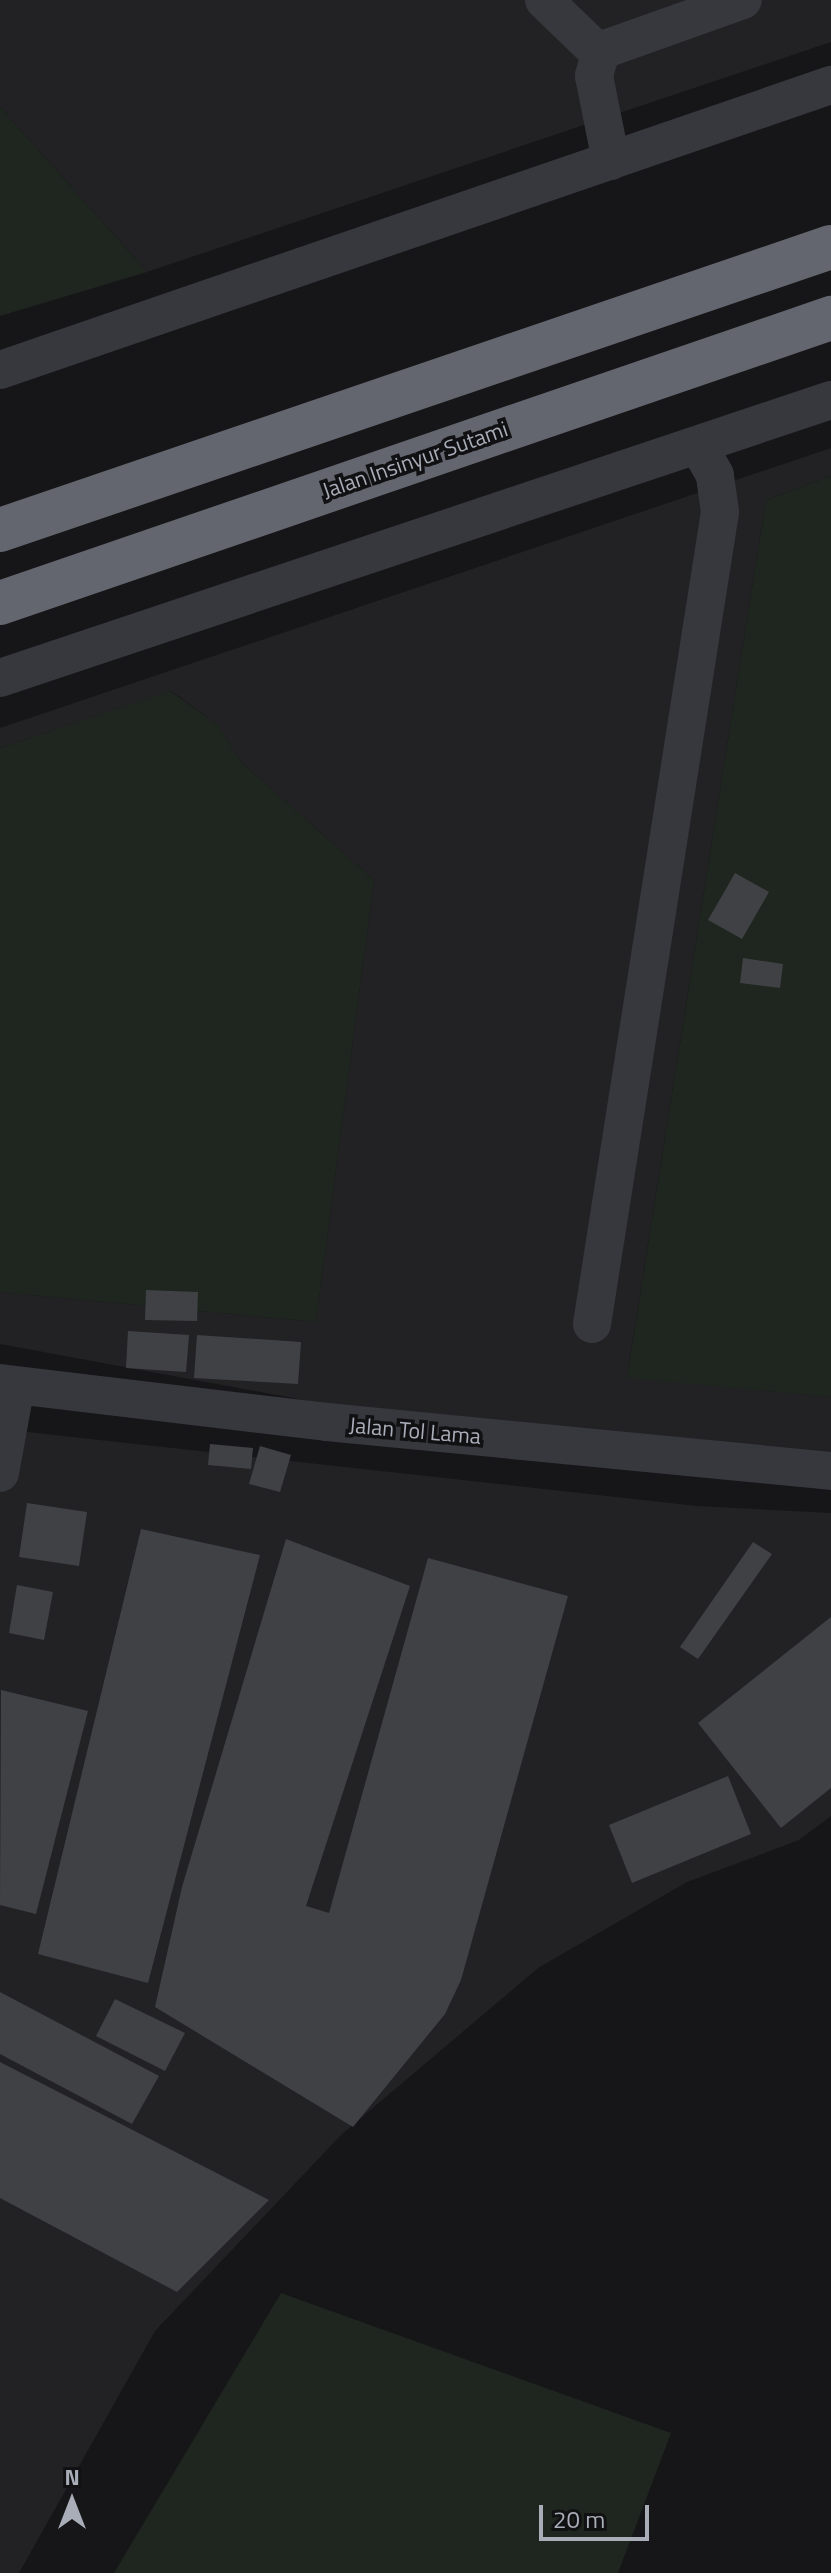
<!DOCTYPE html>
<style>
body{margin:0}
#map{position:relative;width:831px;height:2573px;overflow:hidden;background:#161618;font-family:"Titillium Web",sans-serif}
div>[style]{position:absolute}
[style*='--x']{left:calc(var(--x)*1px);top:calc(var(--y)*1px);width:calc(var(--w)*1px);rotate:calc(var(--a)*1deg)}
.built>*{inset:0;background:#222225}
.green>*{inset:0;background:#1e261f}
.building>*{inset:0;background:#404145}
.minor>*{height:38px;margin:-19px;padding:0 19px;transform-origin:19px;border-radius:19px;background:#37383d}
.highway>*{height:44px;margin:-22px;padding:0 22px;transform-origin:22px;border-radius:22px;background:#63666e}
span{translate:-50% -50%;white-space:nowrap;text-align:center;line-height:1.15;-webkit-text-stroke:7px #111113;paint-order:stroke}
.street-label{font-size:22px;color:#a8adb8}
.north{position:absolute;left:32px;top:2461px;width:80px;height:80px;-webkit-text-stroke:6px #111113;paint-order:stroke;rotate:0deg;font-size:22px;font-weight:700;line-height:32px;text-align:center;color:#a8adb8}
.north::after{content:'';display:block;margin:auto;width:28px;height:36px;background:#a8adb8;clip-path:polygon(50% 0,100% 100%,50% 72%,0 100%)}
.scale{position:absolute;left:539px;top:2505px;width:110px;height:36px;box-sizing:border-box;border:4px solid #a8adb8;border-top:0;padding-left:10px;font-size:24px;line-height:28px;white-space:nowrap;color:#a8adb8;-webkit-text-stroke:6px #111113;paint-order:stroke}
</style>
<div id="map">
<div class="built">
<div style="clip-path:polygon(0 0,831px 0,831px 42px,147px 272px,0 107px)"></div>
<div style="clip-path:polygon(831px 448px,831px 476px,766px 500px,627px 1377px,831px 1397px,831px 1456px,347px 1408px,0 1344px,0 1292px,316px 1322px,374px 880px,241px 762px,218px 725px,171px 691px,0 748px,0 728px)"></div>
<div style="clip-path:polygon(0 1429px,697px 1506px,831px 1513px,831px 1816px,799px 1840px,687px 1882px,538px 1968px,341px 2135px,155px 2331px,19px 2573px,0 2573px)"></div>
</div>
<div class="green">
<div style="clip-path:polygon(0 107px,147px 272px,0 316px)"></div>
<div style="clip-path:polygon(831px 476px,831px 1397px,627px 1378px,766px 500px)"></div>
<div style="clip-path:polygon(170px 691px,218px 725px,241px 762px,374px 880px,316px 1322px,0 1292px,0 748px)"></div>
<div style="clip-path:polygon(281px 2293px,671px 2433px,618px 2573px,114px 2573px)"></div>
</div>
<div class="building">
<div style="clip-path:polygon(735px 873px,769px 892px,742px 939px,708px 920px)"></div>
<div style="clip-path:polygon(743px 958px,783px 964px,780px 988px,740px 983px)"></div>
<div style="clip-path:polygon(146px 1290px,198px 1292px,197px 1321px,145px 1320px)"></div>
<div style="clip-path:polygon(128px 1331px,189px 1335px,186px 1372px,126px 1368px)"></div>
<div style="clip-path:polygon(197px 1335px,301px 1342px,298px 1384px,194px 1378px)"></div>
<div style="clip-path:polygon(210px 1444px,253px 1448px,251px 1469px,208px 1465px)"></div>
<div style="clip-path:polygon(260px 1446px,291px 1455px,280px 1492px,249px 1484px)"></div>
<div style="clip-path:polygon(27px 1503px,87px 1512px,79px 1566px,19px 1557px)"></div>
<div style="clip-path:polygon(141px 1529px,260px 1555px,148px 1983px,38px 1954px)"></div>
<div style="clip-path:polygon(286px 1539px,410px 1586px,306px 1906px,329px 1913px,428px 1558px,568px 1596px,461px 1980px,445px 2014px,353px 2127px,155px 2007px,182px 1887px)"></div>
<div style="clip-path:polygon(753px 1542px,772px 1554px,698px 1659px,680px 1647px)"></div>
<div style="clip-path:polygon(17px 1585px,53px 1592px,44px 1640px,9px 1633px)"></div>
<div style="clip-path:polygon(831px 1617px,831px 1788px,781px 1828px,698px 1723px)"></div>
<div style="clip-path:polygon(1px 1690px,88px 1711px,36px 1914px,0 1905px)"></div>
<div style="clip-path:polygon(728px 1776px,751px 1834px,632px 1883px,609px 1825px)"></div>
<div style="clip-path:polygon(0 1992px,159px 2076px,132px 2124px,0 2054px)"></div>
<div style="clip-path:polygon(115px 1999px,185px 2033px,165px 2071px,96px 2036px)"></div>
<div style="clip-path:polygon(0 2062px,269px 2200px,177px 2292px,0 2198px)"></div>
</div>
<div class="minor">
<div style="--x:544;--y:0;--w:78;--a:44"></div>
<div style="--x:611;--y:161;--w:87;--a:-101.3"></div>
<div style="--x:594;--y:76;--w:23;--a:-75"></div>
<div style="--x:600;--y:54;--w:10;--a:-37"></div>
<div style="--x:608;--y:48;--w:143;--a:-19.6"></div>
<div style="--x:0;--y:370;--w:879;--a:-18.93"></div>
<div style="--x:0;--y:678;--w:876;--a:-18.5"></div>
<div style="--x:592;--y:1324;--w:822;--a:-81.04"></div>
<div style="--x:720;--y:512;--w:37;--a:-98"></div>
<div style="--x:715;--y:475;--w:34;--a:-120"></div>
<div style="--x:0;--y:1383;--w:329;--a:6.8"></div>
<div style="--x:327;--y:1422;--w:506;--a:5.55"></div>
<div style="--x:0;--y:1473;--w:89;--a:-79.7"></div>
</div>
<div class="highway">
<div style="--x:0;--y:530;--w:878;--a:-18.81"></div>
<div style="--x:0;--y:603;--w:879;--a:-18.93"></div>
</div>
<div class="street-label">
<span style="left:415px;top:460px;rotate:-19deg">Jalan Insinyur Sutami</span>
<span style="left:415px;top:1431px;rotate:5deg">Jalan Tol Lama</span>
</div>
<div class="north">N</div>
<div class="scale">20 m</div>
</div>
